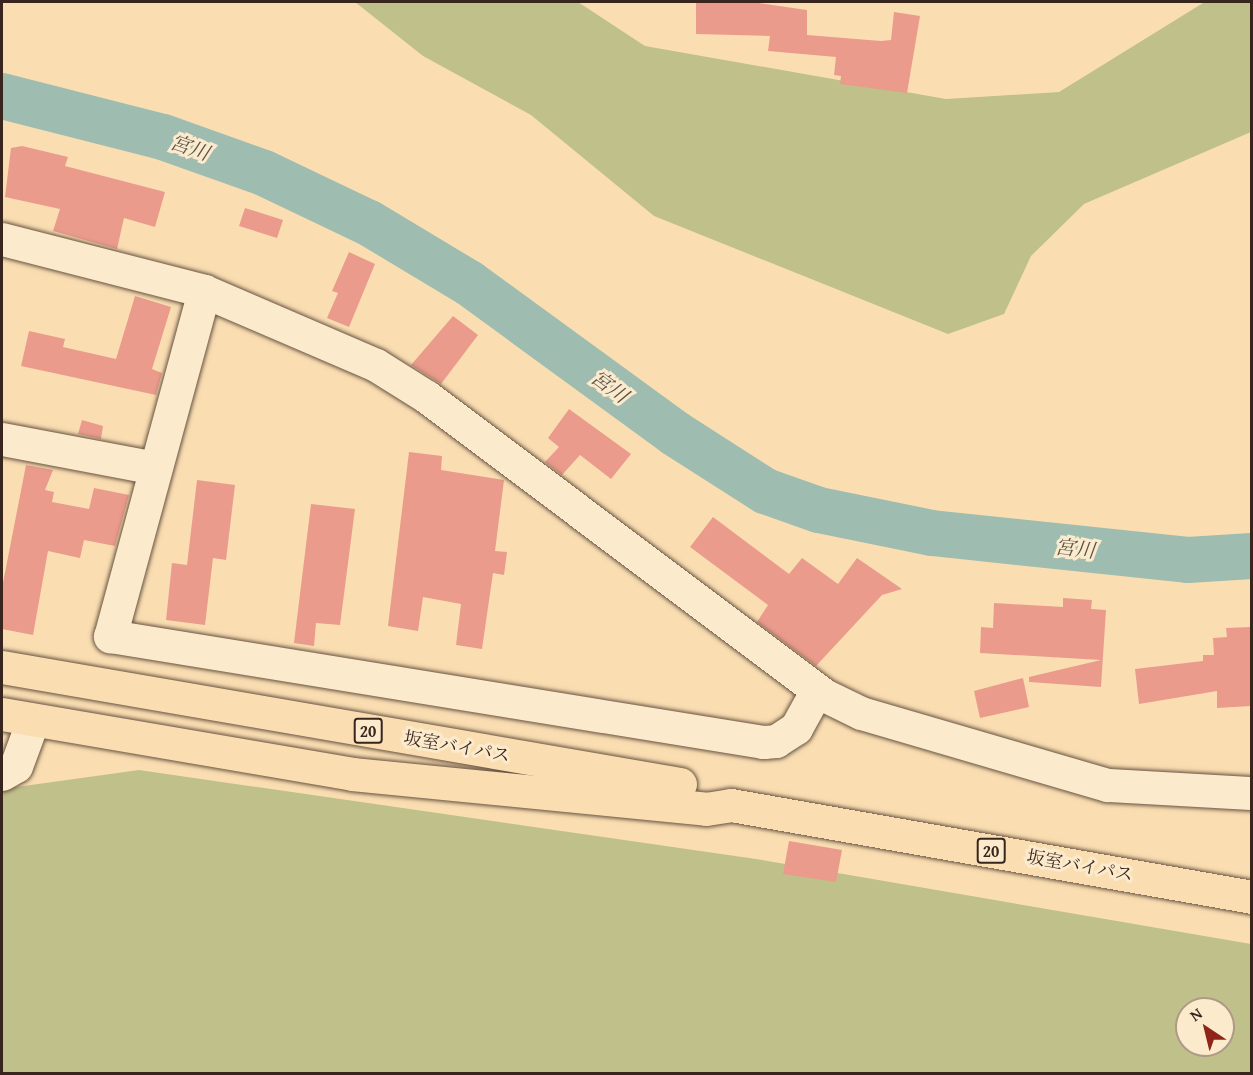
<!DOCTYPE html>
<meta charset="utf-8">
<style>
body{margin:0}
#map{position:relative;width:1253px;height:1075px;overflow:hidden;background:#fadeb2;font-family:"Gentium Book Plus","Noto Serif JP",serif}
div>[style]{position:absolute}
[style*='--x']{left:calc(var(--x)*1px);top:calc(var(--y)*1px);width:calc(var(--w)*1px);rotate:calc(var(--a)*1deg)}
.green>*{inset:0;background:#c0c18a}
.river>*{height:46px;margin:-23px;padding:0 23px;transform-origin:23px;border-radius:23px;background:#9ebcaf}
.building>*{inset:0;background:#ea9b8c}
.roads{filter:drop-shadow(0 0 2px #685342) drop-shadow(0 0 2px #685342)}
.minor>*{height:33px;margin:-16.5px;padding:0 16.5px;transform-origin:16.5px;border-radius:16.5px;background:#fceacd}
.highway>*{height:33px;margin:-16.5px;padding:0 16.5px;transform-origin:16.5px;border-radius:16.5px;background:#fadeb2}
span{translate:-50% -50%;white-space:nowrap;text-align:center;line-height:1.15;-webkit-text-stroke:6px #fceacd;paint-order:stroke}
.shield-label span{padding:2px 4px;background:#fceacd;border:2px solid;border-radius:4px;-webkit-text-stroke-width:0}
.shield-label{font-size:16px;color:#38251d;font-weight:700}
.street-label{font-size:18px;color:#38251d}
.water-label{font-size:20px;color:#575249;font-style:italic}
.frame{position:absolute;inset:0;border:3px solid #38251d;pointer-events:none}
.north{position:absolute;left:1175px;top:997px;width:60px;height:60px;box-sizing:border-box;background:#fceacd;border:2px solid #ae9b87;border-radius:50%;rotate:325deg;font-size:16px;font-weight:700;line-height:24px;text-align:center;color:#38251d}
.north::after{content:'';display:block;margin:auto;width:21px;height:27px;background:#8f2418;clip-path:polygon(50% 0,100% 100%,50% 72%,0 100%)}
</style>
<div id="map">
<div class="green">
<div style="clip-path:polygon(355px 2px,578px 2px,645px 46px,946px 99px,1059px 92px,1203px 3px,1251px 2px,1251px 132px,1084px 204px,1031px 256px,1004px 314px,948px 334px,654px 216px,531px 115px,423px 56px)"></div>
<div style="clip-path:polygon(evenodd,139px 770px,756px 859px,1251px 944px,1251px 1073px,2px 1073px,2px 789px,139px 770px,1187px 1009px,1223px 1009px,1223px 1045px,1187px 1045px,1187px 1009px)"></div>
</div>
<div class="river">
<div style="--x:2;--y:96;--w:166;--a:14.3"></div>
<div style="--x:163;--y:137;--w:107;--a:19.6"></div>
<div style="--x:264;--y:173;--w:116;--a:25.5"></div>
<div style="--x:369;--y:223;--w:117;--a:31"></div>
<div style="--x:469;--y:283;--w:256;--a:36.1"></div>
<div style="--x:676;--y:434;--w:106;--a:32.6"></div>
<div style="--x:765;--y:491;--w:57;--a:19.4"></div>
<div style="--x:819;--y:510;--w:115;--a:11.5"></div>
<div style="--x:932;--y:533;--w:257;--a:6"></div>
<div style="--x:1188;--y:560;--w:64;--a:-3.6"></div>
</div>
<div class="building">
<div style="clip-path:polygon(696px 2px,752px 2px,807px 10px,807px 35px,881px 41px,891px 40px,894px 12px,920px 16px,907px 93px,840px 84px,841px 76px,834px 75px,836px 57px,768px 51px,770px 36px,696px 34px)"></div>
<div style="clip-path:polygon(22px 146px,68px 157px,65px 166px,165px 192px,155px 227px,124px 218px,117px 249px,53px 231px,60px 209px,5px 197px,11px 148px)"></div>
<div style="clip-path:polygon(245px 208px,283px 220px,277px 238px,239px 226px)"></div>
<div style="clip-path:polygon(349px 252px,375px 264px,349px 327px,327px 318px,338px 293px,332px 291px)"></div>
<div style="clip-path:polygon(135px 296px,171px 307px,152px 369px,162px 373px,156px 395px,21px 366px,29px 331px,65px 339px,63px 347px,116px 359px)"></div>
<div style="clip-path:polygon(453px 316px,478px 335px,441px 384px,411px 365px)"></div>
<div style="clip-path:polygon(569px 409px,631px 454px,611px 479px,580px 455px,562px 475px,545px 462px,559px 447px,548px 438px)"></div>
<div style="clip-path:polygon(82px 420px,103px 426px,101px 439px,78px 434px)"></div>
<div style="clip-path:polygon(409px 452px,442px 456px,441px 470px,504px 480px,495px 551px,507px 552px,504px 575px,493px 573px,482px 649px,456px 645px,461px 604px,423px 597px,418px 631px,388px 626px)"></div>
<div style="clip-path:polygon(26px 465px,53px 470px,45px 490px,54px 492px,52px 502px,89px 509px,94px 488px,129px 495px,115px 546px,84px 540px,80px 558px,48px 551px,33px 635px,2px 629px,2px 588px)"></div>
<div style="clip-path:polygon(197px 480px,235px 485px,226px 560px,213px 558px,205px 625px,166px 620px,172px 563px,187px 565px)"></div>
<div style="clip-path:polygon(311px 504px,355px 509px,340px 625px,316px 623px,314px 646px,294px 643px)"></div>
<div style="clip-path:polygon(713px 517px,789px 574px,802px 558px,838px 584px,857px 558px,902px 589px,882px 595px,816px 666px,757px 622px,768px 605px,690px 547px)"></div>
<div style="clip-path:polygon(1063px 598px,1092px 600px,1091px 609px,1106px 610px,1101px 687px,1029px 682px,1029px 677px,1101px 660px,980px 653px,981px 627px,993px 628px,994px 603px,1063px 607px)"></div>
<div style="clip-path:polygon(1251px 627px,1251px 706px,1217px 708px,1217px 691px,1139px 704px,1135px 669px,1203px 661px,1203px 655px,1214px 655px,1213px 638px,1227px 637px,1226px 628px)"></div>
<div style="clip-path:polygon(1023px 678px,1029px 707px,980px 718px,974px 691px)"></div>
<div style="clip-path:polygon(789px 841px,842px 850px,836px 882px,783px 874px)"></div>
</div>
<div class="roads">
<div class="minor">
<div style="--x:2;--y:239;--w:209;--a:14.4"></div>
<div style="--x:204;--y:291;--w:187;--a:23.3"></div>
<div style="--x:376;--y:365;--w:60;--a:32.1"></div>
<div style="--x:427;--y:397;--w:494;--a:36.9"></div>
<div style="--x:822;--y:694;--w:43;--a:26"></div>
<div style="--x:861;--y:713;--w:257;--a:16.3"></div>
<div style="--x:1108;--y:785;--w:144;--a:3.2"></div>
<div style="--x:204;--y:291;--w:358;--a:105.2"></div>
<div style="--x:110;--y:636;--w:662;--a:9.22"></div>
<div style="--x:763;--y:742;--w:13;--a:-4"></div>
<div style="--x:776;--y:741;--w:24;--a:-33"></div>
<div style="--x:796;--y:728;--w:43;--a:-61.1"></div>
<div style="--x:2;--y:439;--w:156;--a:10.7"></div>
<div style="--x:2;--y:774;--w:16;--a:-30"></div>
<div style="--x:16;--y:766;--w:49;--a:-69.7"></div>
</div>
<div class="highway">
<div style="--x:2;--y:667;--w:688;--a:9.79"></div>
<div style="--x:2;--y:714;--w:355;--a:9.7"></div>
<div style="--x:352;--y:774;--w:356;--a:5.6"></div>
<div style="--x:706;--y:809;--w:25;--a:-9"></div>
<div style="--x:731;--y:805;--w:529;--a:10.01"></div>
</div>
</div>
<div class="shield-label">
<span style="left:368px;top:731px">20</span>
<span style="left:991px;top:851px">20</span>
</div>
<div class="street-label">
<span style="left:457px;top:747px;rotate:10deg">坂室バイパス</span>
<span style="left:1080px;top:866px;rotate:10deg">坂室バイパス</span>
</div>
<div class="water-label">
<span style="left:190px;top:147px;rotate:19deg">宮川</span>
<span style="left:610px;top:386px;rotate:36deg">宮川</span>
<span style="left:1075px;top:548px;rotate:6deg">宮川</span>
</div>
<div class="frame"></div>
<div class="north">N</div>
</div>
